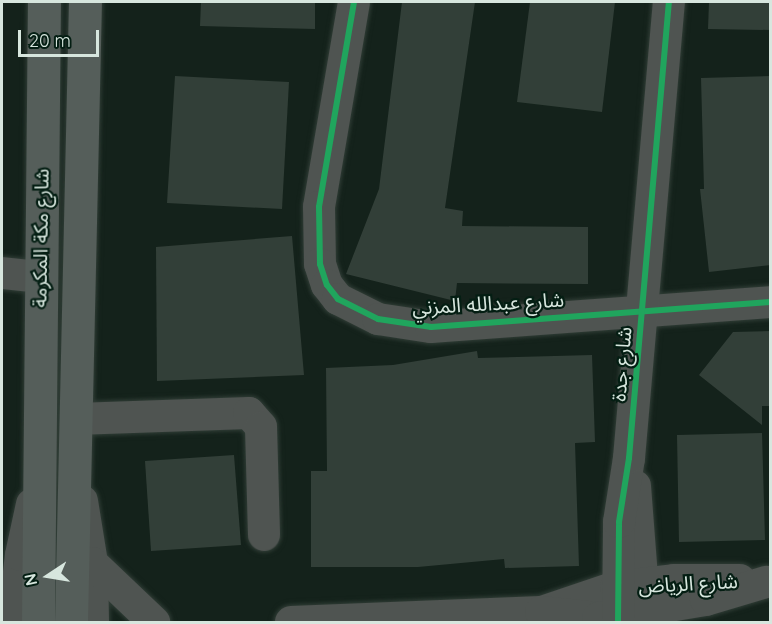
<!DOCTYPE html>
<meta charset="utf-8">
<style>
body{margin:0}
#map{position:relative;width:772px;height:624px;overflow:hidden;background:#14221b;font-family:Quicksand,"Noto Sans Arabic",sans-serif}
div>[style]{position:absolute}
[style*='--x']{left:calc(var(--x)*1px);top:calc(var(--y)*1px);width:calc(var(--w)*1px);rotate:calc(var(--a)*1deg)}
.building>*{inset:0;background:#323f38}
.roads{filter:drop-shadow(0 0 2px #303d36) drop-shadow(0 0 2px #303d36)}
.minor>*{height:32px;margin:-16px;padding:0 16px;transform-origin:16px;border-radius:16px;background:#4f5451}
.major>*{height:33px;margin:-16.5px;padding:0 16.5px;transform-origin:16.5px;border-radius:16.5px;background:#555e5a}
.cycleway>*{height:6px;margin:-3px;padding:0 3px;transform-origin:3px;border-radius:3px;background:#20a55d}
span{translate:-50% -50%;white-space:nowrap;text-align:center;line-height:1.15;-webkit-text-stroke:4.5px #041e13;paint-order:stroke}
.street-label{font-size:20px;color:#d7e6de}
.frame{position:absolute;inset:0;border:3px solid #d7e6de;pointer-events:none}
.north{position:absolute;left:18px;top:546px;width:60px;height:60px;-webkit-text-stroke:4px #041e13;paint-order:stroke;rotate:258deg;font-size:16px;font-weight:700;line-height:24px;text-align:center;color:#d7e6de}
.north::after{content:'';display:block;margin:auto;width:21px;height:27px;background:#d7e6de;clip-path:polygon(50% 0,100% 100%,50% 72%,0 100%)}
.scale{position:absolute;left:18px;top:30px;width:81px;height:27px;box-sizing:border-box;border:3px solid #d7e6de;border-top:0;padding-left:8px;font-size:18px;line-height:21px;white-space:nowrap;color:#d7e6de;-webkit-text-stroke:4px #041e13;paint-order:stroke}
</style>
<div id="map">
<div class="building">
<div style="clip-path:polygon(201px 2px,315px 2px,315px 29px,200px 26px)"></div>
<div style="clip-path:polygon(402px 2px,475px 2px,445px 208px,463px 211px,462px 226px,588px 227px,588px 284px,457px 283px,455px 301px,346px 274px,379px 189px)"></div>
<div style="clip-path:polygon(530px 2px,615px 2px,602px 112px,517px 102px)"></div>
<div style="clip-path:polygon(709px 2px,771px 2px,771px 30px,708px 29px)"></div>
<div style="clip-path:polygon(175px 76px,289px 82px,282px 209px,167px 203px)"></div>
<div style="clip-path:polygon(771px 76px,771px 265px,709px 272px,700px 189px,704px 189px,701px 78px)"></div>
<div style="clip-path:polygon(292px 236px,304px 375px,157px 381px,156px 247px)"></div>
<div style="clip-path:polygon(771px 331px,771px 406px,762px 406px,762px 425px,699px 375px,733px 332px)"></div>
<div style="clip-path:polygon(477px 351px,478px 358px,592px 355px,595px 442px,575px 443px,579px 566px,505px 568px,504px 559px,418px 567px,311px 567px,311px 471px,327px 471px,326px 368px,393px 365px)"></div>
<div style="clip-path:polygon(762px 433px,765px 540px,679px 542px,677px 435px)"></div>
<div style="clip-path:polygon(234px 455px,241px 545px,151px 551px,145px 461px)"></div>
</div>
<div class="roads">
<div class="minor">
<div style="--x:354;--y:2;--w:208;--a:99.7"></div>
<div style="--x:319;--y:207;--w:57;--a:89"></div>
<div style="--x:320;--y:264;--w:22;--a:72"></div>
<div style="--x:327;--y:285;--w:18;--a:52"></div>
<div style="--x:338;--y:299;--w:45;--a:26.6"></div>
<div style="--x:378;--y:319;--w:54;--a:8.6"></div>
<div style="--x:431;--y:327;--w:340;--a:-4.2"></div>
<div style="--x:2;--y:273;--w:37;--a:6"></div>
<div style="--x:76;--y:419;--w:173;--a:-2"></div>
<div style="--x:249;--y:413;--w:18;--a:49"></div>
<div style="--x:261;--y:427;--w:108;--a:88.4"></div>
<div style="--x:635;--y:486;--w:118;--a:85.6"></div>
<div style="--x:82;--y:501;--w:63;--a:80.8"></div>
<div style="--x:92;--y:563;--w:59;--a:89"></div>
<div style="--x:92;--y:563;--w:86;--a:43.6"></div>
<div style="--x:542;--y:612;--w:78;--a:-18.7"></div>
<div style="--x:616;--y:587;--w:58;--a:-6.9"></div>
<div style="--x:674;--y:580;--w:66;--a:0"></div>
<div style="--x:13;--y:622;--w:67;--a:-83.2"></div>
<div style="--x:21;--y:555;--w:52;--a:-77.8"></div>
<div style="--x:291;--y:622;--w:250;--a:-2.3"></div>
<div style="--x:541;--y:612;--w:57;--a:6"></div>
<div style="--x:598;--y:618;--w:109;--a:-9.5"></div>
<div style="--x:706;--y:600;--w:63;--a:-16.7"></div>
<div style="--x:618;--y:622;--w:100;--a:-89.4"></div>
<div style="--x:619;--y:522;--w:65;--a:-81.1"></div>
<div style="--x:629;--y:458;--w:458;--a:-85"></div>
</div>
<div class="major">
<div style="--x:38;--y:622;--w:620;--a:-89.45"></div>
<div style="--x:71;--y:622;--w:620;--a:-88.71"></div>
</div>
</div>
<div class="cycleway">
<div style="--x:354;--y:2;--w:208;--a:99.7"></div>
<div style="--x:319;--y:207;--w:57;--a:89"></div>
<div style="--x:320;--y:264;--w:22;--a:72"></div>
<div style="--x:327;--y:285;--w:18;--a:52"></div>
<div style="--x:338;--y:299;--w:45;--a:26.6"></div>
<div style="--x:378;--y:319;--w:54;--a:8.6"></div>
<div style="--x:431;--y:327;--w:340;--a:-4.2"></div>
<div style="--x:618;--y:622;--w:100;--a:-89.4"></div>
<div style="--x:619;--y:522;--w:65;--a:-81.1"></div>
<div style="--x:629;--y:458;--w:458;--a:-85"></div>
</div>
<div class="street-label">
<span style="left:40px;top:238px;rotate:-89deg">شارع مكة المكرمة</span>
<span style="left:488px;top:303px;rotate:-3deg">شارع عبدالله المزني</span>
<span style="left:621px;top:364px;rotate:-85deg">شارع جدة</span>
<span style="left:688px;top:583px;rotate:-3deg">شارع الرياض</span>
</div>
<div class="frame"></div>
<div class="north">N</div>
<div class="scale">20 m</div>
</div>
